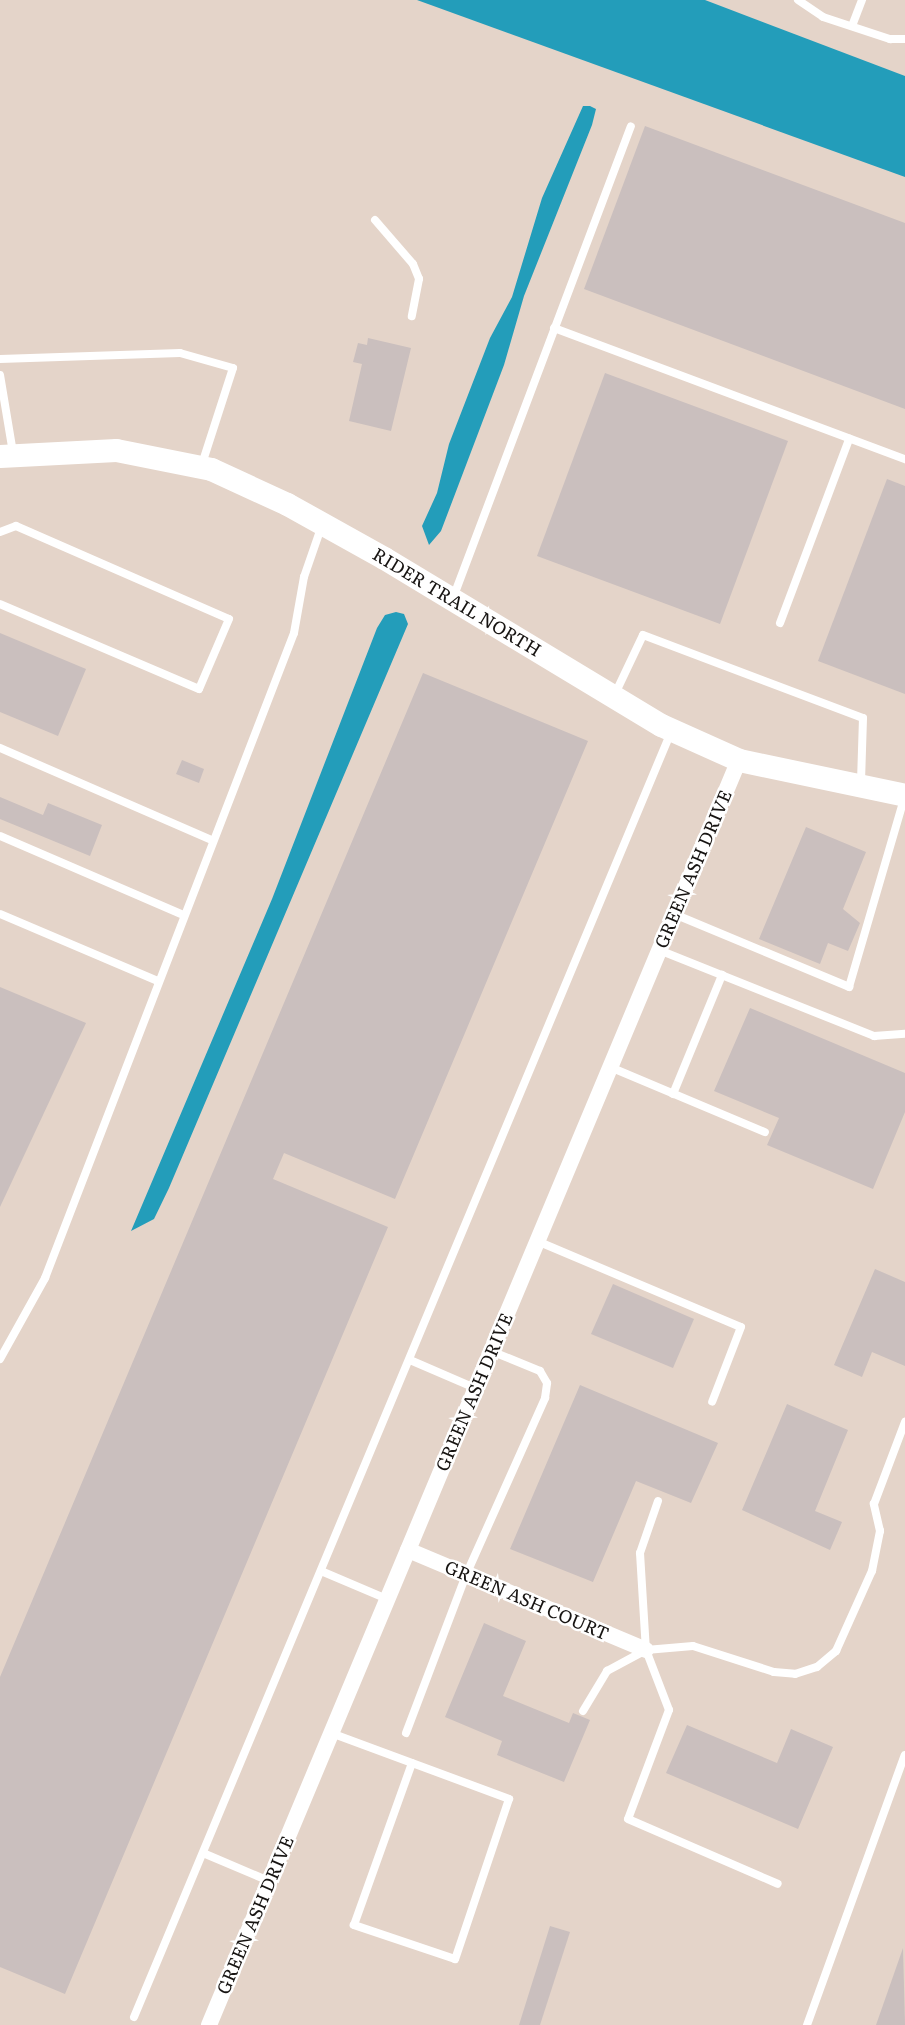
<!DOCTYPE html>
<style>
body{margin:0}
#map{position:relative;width:905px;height:2025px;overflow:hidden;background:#eae1db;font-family:Literata,serif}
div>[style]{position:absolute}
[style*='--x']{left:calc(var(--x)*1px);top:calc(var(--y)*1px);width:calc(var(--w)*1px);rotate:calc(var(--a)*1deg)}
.built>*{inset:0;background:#e4d4c9}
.water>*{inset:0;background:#239dba}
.building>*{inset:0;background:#cabfbe}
.lane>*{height:8px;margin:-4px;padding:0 4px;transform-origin:4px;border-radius:4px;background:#fff}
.street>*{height:16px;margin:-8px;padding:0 8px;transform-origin:8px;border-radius:8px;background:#fff}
.secondary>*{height:23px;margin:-11.5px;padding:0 11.5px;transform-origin:11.5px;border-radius:11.5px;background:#fff}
span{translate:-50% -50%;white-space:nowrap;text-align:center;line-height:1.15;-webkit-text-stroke:5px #fff;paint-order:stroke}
.street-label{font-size:18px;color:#171412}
</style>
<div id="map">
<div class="built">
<div style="clip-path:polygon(0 0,905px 0,905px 2025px,0 2025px)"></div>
</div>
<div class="water">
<div style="clip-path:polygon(417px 0,705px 0,905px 76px,905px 177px)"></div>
<div style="clip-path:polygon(590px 106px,596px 109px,592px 125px,524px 296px,504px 365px,441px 531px,429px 545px,422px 526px,437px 493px,449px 444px,490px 338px,512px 297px,542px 198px,583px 106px)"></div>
<div style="clip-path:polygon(396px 612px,404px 614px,408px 624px,169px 1188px,154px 1219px,131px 1231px,272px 899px,377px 628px,385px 615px)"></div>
</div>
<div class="building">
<div style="clip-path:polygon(645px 126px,905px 223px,905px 409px,584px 289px)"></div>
<div style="clip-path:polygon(368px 338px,411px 348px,391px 431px,349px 421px,362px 364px,353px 362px,358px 343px,367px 345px)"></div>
<div style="clip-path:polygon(605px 373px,788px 441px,720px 624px,537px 556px)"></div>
<div style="clip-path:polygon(887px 479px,905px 486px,905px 694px,818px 661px)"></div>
<div style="clip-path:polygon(0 633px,86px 669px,58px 736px,0 712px)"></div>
<div style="clip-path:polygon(423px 673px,588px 741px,395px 1199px,284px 1153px,273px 1179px,388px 1227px,65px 1994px,0 1967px,0 1677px)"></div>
<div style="clip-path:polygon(182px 760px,204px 769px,199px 783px,176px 774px)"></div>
<div style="clip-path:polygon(0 797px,43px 815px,48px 803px,102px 825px,90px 856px,0 819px)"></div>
<div style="clip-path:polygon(806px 827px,866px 852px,843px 909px,860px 923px,848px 951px,828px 943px,820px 964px,759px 939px)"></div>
<div style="clip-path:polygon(0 987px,86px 1023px,0 1207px)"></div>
<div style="clip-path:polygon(750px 1008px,905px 1073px,905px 1112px,873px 1189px,767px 1145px,779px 1118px,714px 1091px)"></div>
<div style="clip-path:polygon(875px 1269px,905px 1282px,905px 1366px,872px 1352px,862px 1377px,834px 1365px)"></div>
<div style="clip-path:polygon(613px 1284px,694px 1319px,673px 1368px,591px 1334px)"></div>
<div style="clip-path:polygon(580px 1385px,718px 1443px,691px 1503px,636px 1481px,593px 1582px,510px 1549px)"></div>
<div style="clip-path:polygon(787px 1404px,848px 1430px,815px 1511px,842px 1522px,830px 1550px,742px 1510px)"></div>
<div style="clip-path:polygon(484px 1623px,526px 1641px,503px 1696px,569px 1723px,573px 1713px,590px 1720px,564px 1782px,497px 1755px,502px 1741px,445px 1717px)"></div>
<div style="clip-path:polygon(687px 1725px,777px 1763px,791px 1729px,833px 1747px,798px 1829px,666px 1773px)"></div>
<div style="clip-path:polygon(550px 1926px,570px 1932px,540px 2025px,519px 2025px)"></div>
<div style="clip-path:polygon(903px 1948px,905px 2025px,876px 2025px)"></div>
</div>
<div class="lane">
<div style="--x:798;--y:0;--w:30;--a:34"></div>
<div style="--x:823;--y:17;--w:71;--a:18.2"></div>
<div style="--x:890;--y:39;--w:15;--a:0"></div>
<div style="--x:852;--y:26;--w:28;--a:-69"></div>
<div style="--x:375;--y:220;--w:58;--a:49.2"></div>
<div style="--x:413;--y:264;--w:16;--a:68"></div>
<div style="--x:419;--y:279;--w:38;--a:101"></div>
<div style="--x:554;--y:328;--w:375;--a:20.5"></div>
<div style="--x:0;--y:359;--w:180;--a:-1.9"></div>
<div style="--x:180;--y:353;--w:55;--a:15.8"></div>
<div style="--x:233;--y:368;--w:101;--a:107.9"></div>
<div style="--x:0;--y:375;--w:79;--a:80.5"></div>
<div style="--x:0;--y:532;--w:17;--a:-21"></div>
<div style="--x:16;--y:526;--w:232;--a:23.6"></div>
<div style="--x:229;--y:619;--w:76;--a:113.2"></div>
<div style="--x:199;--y:689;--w:216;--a:-156.9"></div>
<div style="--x:453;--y:598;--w:504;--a:-69.34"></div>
<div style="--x:780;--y:623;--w:197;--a:-69.4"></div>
<div style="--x:615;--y:694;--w:65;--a:-64.6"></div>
<div style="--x:643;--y:635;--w:235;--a:20.7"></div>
<div style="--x:863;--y:718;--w:65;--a:91.8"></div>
<div style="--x:0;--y:748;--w:231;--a:23.5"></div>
<div style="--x:0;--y:836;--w:199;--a:23.3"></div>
<div style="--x:0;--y:914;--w:172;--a:23"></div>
<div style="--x:674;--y:914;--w:190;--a:22.6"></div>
<div style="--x:849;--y:987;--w:196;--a:-73.7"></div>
<div style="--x:659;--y:950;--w:232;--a:21.8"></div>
<div style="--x:874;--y:1036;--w:31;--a:-4"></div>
<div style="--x:610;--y:1067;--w:168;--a:22.8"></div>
<div style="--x:673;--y:1094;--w:129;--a:-67.6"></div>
<div style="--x:537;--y:1241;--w:221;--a:22.9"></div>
<div style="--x:741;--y:1327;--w:80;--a:111.1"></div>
<div style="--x:0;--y:1359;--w:93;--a:-60.9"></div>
<div style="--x:45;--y:1278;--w:691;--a:-68.89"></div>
<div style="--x:294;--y:633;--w:57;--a:-79.9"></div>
<div style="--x:304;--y:577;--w:55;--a:-70.9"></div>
<div style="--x:410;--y:1360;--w:71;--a:23.3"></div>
<div style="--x:658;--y:1501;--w:55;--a:109.1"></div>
<div style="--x:640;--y:1553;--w:97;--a:86.5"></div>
<div style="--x:646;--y:1650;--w:64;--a:69"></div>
<div style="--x:669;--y:1710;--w:116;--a:110.6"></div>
<div style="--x:628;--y:1819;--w:163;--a:23.4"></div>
<div style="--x:321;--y:1571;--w:72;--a:23"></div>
<div style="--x:583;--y:1711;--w:47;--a:-59"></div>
<div style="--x:607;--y:1671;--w:44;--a:-28.3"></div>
<div style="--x:646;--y:1650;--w:47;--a:-4.9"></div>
<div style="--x:693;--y:1646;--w:85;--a:17.8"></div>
<div style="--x:774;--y:1672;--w:21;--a:5"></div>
<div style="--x:795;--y:1674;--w:23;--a:-18"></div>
<div style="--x:817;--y:1667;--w:25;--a:-40"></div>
<div style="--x:836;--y:1651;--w:88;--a:-65.8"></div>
<div style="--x:872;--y:1571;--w:41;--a:-78.7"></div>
<div style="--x:880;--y:1531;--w:28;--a:-103"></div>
<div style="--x:874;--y:1504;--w:88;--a:-69.3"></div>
<div style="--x:331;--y:1733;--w:190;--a:20.3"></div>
<div style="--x:509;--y:1799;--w:169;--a:108.6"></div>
<div style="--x:455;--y:1959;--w:107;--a:-161.4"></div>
<div style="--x:354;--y:1925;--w:172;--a:-70.3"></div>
<div style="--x:406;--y:1733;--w:169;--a:-69.2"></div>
<div style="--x:466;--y:1575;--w:194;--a:-65.9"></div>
<div style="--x:545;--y:1398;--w:15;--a:-82"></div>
<div style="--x:547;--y:1383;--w:14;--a:-120"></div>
<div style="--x:540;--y:1371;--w:53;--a:-157.8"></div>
<div style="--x:203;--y:1853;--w:72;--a:23"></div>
<div style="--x:134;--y:2017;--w:1393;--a:-67.32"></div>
<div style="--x:807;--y:2025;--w:287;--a:-70.1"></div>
</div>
<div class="street">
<div style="--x:408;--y:1550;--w:258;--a:22.8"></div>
<div style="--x:209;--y:2025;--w:1372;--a:-67.27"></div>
</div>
<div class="secondary">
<div style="--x:0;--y:456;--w:116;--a:-3"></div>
<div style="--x:116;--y:450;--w:97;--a:11.3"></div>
<div style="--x:211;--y:469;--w:84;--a:24.7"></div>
<div style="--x:287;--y:504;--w:111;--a:29.1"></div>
<div style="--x:384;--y:558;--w:323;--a:31.1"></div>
<div style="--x:661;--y:725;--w:85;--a:24.2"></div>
<div style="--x:739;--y:760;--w:170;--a:11.9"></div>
</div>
<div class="street-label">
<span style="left:457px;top:602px;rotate:31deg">RIDER TRAIL NORTH</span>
<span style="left:693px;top:869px;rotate:-67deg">GREEN ASH DRIVE</span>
<span style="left:474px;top:1392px;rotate:-67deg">GREEN ASH DRIVE</span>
<span style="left:527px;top:1600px;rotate:23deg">GREEN ASH COURT</span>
<span style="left:255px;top:1915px;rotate:-67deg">GREEN ASH DRIVE</span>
</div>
</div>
